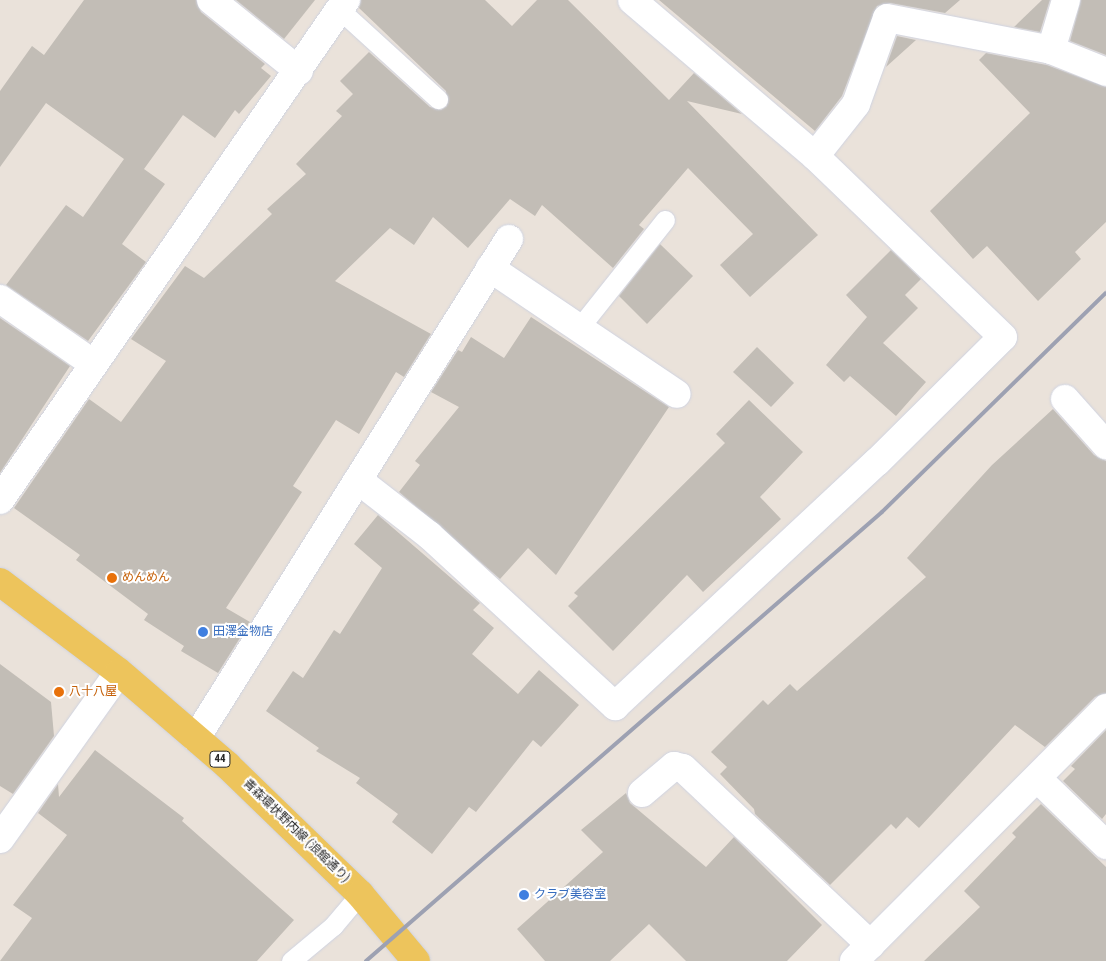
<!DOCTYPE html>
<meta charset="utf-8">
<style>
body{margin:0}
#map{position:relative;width:1106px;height:961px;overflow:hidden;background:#eae2da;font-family:"Roboto Condensed","Noto Sans JP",sans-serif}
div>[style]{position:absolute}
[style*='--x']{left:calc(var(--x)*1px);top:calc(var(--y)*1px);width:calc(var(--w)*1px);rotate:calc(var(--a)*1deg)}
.building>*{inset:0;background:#c2bdb6}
.roads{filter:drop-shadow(0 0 1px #cfd3e1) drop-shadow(0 0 1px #cfd3e1)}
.service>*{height:19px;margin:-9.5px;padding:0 9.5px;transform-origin:9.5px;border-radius:9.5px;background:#fff}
.minor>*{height:28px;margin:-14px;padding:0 14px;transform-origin:14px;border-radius:14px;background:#fff}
.primary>*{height:28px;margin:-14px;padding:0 14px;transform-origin:14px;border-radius:14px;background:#edc45c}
.rail>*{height:4px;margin:-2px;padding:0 2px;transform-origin:2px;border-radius:2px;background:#9da1b2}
.dots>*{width:14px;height:14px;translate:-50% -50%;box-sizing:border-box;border:2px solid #fff;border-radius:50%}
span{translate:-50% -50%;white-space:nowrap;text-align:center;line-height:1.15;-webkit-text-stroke:4px #fff;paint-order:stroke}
.shield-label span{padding:1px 4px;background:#fff;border:1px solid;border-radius:4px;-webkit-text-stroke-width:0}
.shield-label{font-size:11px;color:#282828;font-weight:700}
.food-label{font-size:12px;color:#c56008}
.left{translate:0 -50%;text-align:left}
.shop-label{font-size:12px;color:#366cbe}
.street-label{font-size:12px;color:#282828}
</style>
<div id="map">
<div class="building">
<div style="clip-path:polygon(84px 0,196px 0,201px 12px,265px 64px,261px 68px,271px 76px,239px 114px,235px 110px,215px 138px,183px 115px,144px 169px,165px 184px,122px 244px,146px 262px,88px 341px,6px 285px,66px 205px,83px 217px,124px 159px,46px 103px,0 167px,0 91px,32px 46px,44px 55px)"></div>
<div style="clip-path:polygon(236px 0,315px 0,284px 39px)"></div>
<div style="clip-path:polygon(361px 0,485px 0,512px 26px,537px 0,568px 0,669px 100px,694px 73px,742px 114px,687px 101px,818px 235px,750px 297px,720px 265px,753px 234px,688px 168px,639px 225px,644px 229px,613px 268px,542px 205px,535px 216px,510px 199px,468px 248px,433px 217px,414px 245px,390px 228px,335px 281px,431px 334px,404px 377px,396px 372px,359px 434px,336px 420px,293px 486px,302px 492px,226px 608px,250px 622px,218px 673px,181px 651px,184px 646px,144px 620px,148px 614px,76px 560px,80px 555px,14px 508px,89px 399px,121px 422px,166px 361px,131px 339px,185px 266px,204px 278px,272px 214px,267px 209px,306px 174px,296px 164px,342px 116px,336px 111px,353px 94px,340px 81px,369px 52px,430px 107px,441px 110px,447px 106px,446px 91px,359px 8px)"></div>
<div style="clip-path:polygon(659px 0,960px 0,945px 13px,890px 3px,877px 6px,842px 96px,815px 131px)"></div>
<div style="clip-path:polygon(1042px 0,1050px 0,1040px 32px,1014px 27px)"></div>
<div style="clip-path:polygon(1081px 0,1106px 0,1106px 55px,1070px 41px)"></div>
<div style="clip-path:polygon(897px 36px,916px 40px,886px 67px)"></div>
<div style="clip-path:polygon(986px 53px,1047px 65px,1106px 87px,1106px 222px,1075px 252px,1081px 259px,1038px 301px,987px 246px,973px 259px,930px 211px,1030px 113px,979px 60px)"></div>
<div style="clip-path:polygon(660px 244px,693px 276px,647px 324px,619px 296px)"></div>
<div style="clip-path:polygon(891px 250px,921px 279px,905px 295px,918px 308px,883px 343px,926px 382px,896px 416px,850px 376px,844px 382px,826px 365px,867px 317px,846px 295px)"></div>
<div style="clip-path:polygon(531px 317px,669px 407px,556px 575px,528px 548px,500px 579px,399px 492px,420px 465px,415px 461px,459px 407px,431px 392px,458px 350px,462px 352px,471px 337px,504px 358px)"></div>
<div style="clip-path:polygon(0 318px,70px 366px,0 473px)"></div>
<div style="clip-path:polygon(757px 347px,794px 383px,771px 407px,733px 372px)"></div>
<div style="clip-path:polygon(749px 400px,803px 452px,760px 497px,781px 519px,703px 592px,687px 575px,613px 651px,568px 606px,578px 596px,574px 593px,725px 443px,716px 434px)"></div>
<div style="clip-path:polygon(1053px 409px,1094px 455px,1106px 461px,1106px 693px,1095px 697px,1045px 747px,1015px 725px,919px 828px,907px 817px,896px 829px,891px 824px,830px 885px,755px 814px,754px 809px,720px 774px,727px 767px,711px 752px,763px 700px,768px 705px,790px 684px,797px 691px,926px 577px,907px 558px,992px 465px)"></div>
<div style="clip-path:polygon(378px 515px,480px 603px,473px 610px,494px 628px,472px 654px,518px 694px,539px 670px,579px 705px,541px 747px,533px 740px,476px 812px,469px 807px,432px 854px,392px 822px,398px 814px,356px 783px,360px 778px,316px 751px,319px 748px,266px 711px,293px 671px,303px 678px,334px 630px,340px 634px,382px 568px,354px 544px)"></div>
<div style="clip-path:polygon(0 664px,51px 702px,54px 736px,13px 794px,0 786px)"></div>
<div style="clip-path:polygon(1106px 730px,1106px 814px,1102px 819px,1063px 781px,1075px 769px,1071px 766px)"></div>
<div style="clip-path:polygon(95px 750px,184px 818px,182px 821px,294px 920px,257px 961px,0 961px,32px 918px,13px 905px,67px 835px,38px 813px,58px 784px,59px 797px)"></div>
<div style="clip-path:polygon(626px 793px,630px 803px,706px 867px,734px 837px,822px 925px,787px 961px,686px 961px,649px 924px,610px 961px,545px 961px,517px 929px,603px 852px,581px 830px)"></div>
<div style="clip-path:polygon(1041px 804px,1106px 867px,1106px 961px,924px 961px,980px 907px,964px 891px,1016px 837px,1012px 833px)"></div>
</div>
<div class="roads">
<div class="service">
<div style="--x:339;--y:9;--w:134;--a:42.3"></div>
<div style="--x:579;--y:328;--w:138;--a:-51.5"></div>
<div style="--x:291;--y:961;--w:55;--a:-39.8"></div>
<div style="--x:333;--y:926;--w:42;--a:-49.8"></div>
</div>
<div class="minor">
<div style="--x:211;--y:0;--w:113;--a:38.9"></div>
<div style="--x:1051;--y:50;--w:59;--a:21.8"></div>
<div style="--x:815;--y:156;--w:66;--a:-51.7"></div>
<div style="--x:856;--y:104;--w:91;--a:-70.2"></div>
<div style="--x:887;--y:18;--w:167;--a:11"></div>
<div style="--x:1051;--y:50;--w:52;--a:-73.3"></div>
<div style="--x:490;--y:268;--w:225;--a:34"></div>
<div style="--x:0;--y:299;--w:114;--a:34.7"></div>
<div style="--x:1065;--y:399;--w:62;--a:48.3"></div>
<div style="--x:358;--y:480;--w:90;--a:37.8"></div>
<div style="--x:429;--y:535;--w:253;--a:42.6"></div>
<div style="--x:615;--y:706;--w:358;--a:-43"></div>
<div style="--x:877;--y:462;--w:177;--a:-44.8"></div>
<div style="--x:1003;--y:337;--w:261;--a:-136.1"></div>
<div style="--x:815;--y:156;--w:240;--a:-139.6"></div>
<div style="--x:0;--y:500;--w:608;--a:-55.32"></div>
<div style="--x:196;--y:738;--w:589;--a:-57.9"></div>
<div style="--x:1038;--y:779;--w:95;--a:44.1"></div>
<div style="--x:642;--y:793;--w:42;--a:-40.2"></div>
<div style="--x:674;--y:766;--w:9;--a:13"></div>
<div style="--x:683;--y:768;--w:258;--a:43.3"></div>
<div style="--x:0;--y:839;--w:205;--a:-54.5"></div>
<div style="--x:854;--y:961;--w:357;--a:-45.1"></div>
</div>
<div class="primary">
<div style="--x:0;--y:582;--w:149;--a:37.1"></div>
<div style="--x:119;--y:672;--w:143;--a:40.7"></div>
<div style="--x:227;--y:765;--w:185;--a:44.1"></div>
<div style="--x:360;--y:894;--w:87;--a:50.1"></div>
</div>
</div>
<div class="rail">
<div style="--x:366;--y:961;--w:684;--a:-41.03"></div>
<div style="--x:882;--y:512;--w:313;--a:-44.4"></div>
</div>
<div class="dots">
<div style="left:112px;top:578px;background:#e8710a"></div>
<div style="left:203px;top:632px;background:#3f7fe0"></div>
<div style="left:59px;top:692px;background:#e8710a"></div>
<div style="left:524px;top:895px;background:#3f7fe0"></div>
</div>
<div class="shield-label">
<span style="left:220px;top:759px">44</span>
</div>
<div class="food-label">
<span class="left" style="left:122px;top:578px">めんめん</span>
<span class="left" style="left:69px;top:692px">八十八屋</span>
</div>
<div class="shop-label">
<span class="left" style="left:213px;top:632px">田澤金物店</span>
<span class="left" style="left:534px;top:895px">クラブ美容室</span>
</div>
<div class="street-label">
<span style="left:296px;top:831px;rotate:44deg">青森環状野内線 (浪館通り)</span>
</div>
</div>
